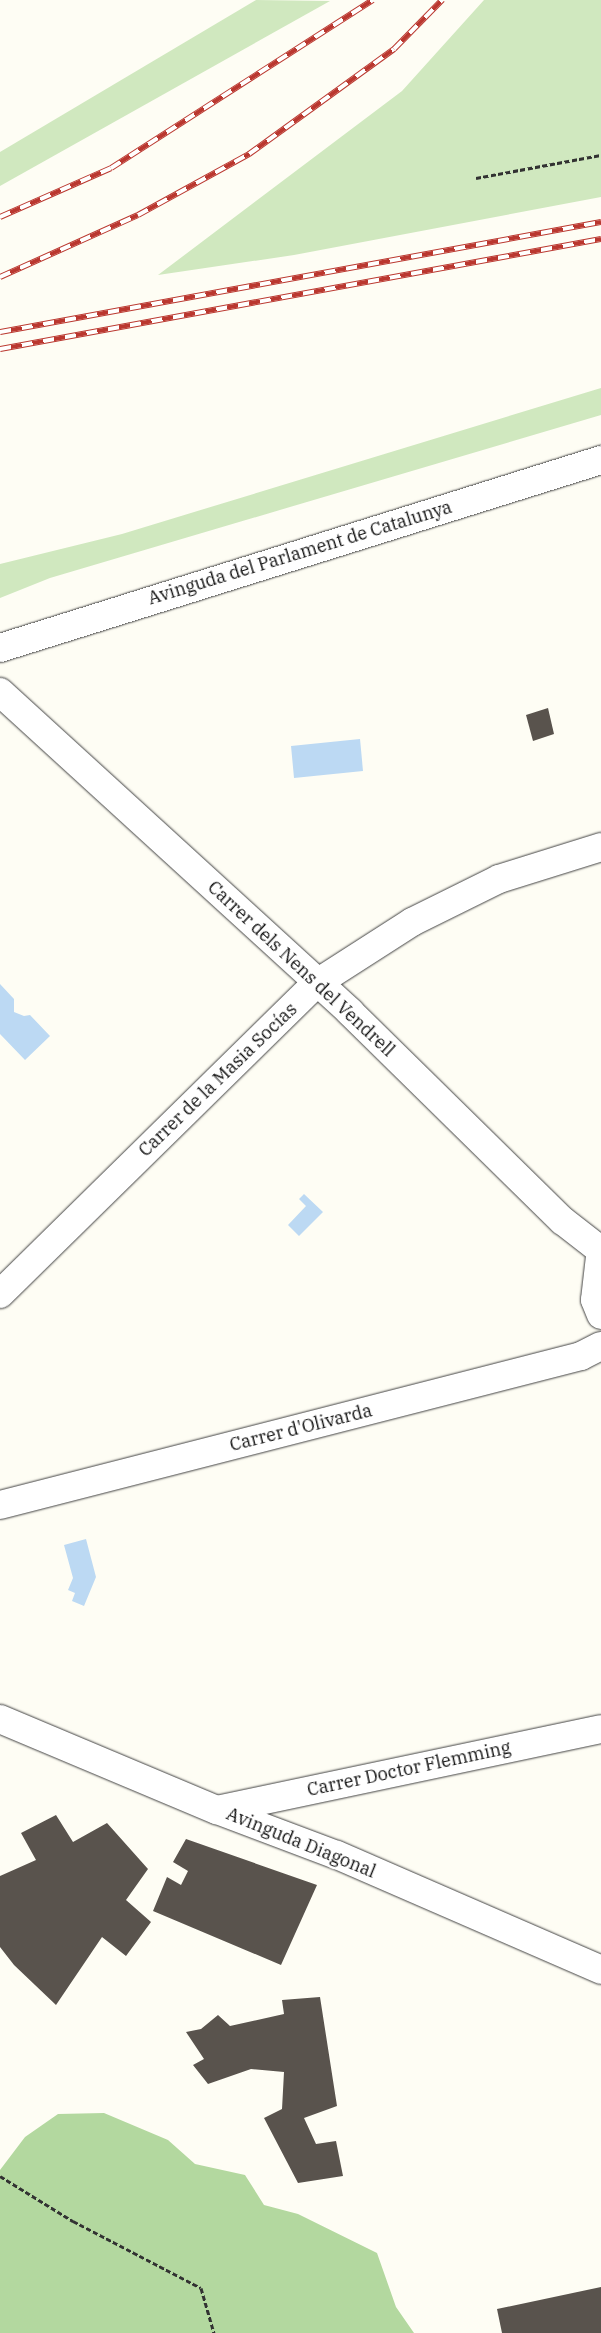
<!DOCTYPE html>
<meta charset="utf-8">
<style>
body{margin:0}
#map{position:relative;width:601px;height:2333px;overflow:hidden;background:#fefdf4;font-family:"IBM Plex Serif",serif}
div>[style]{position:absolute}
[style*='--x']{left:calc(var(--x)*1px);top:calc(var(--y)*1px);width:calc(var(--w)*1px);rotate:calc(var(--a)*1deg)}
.green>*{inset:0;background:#d0e8bf}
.forest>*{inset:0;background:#b3d89f}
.water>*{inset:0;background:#bcd9f3}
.building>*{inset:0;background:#59534d}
.path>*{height:3px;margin-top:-1.5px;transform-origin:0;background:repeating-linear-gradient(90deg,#323232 0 5px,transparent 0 7.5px)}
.roads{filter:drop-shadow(0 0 1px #434343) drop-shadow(0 0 1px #434343)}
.minor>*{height:28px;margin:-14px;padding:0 14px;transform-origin:14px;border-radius:14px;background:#fff}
.rail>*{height:5.5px;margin-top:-2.75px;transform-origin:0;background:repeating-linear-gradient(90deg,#fff 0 11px,#ba372f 0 22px);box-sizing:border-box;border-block:1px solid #ba372f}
span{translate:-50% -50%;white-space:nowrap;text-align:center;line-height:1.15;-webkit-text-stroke:5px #fff;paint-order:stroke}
.street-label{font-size:18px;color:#101010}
</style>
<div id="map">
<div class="green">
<div style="clip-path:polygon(256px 0,330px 1px,0 186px,0 152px)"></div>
<div style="clip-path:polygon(484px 0,601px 0,601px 197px,294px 255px,158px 275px,402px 91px)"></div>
<div style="clip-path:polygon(601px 388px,601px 415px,50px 578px,0 598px,0 564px,122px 534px)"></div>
</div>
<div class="forest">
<div style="clip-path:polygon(104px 2113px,168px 2140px,195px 2164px,245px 2175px,264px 2205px,298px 2214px,377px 2253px,396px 2307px,414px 2333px,0 2333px,0 2170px,25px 2137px,58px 2114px)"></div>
</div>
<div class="water">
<div style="clip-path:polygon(360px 739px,363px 771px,294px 778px,291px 746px)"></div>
<div style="clip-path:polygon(0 984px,14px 999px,14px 1012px,24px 1016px,30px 1015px,50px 1036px,25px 1060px,0 1034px)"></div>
<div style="clip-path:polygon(304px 1194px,323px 1212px,299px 1236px,288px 1225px,306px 1206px,299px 1199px)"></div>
<div style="clip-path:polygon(86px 1539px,96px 1577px,84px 1606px,72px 1601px,75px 1593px,68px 1590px,73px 1578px,64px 1545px)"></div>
</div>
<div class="building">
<div style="clip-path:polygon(548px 708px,554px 734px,533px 741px,526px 715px)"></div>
<div style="clip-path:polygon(56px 1815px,73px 1842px,107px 1823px,148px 1869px,126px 1900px,151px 1922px,126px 1956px,102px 1937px,56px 2005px,14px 1965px,0 1947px,0 1876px,36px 1860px,21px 1833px)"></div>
<div style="clip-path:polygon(186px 1839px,317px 1885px,281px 1965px,153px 1911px,167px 1877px,181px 1885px,188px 1871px,173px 1862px)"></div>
<div style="clip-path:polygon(320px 1997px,337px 2106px,304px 2118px,316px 2144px,336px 2141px,343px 2176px,298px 2183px,264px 2118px,282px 2109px,284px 2072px,251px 2069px,208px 2084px,193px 2065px,204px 2059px,186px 2032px,201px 2029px,218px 2015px,230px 2026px,284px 2014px,282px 2000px)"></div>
<div style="clip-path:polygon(601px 2287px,601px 2333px,502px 2333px,497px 2309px)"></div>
</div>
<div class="path">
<div style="--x:476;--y:178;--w:127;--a:-10.4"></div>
<div style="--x:0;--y:2176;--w:86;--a:31.7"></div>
<div style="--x:73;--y:2221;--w:144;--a:27.6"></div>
<div style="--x:201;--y:2288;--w:47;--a:73.9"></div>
</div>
<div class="roads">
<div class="minor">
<div style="--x:0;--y:648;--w:630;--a:-17.37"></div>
<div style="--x:0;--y:692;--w:474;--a:42.4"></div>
<div style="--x:350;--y:1012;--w:298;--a:44.5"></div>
<div style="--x:563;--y:1221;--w:46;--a:37.9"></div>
<div style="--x:601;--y:1248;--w:52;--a:96.6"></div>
<div style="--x:595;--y:1300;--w:16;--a:68"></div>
<div style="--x:0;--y:1294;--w:444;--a:-44.5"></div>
<div style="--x:317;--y:983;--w:113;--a:-32.7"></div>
<div style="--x:412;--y:922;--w:97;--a:-26.3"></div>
<div style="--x:499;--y:879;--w:107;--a:-17.4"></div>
<div style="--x:0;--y:1505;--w:600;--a:-14.38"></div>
<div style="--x:581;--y:1356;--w:22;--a:-27"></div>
<div style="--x:0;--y:1719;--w:235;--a:22.8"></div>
<div style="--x:217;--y:1810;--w:128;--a:20.6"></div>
<div style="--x:337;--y:1855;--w:288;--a:23.5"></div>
<div style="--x:217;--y:1810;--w:392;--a:-11.9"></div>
</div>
</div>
<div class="rail">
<div style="--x:0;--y:217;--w:121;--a:-23.8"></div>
<div style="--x:111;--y:168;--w:311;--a:-32.7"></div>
<div style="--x:0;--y:277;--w:151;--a:-24.2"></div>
<div style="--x:138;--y:215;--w:127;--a:-28.8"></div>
<div style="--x:249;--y:154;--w:179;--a:-35.9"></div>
<div style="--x:394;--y:49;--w:69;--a:-45.6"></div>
<div style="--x:0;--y:332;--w:611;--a:-10.37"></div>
<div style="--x:0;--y:349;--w:611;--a:-10.37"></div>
</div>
<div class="street-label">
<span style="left:300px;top:553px;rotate:-17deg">Avinguda del Parlament de Catalunya</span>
<span style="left:301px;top:969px;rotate:43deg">Carrer dels Nens del Vendrell</span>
<span style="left:218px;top:1080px;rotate:-44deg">Carrer de la Masia Socías</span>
<span style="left:301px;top:1428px;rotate:-14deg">Carrer d'Olivarda</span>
<span style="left:409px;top:1769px;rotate:-12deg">Carrer Doctor Flemming</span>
<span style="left:301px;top:1843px;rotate:22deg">Avinguda Diagonal</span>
</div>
</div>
